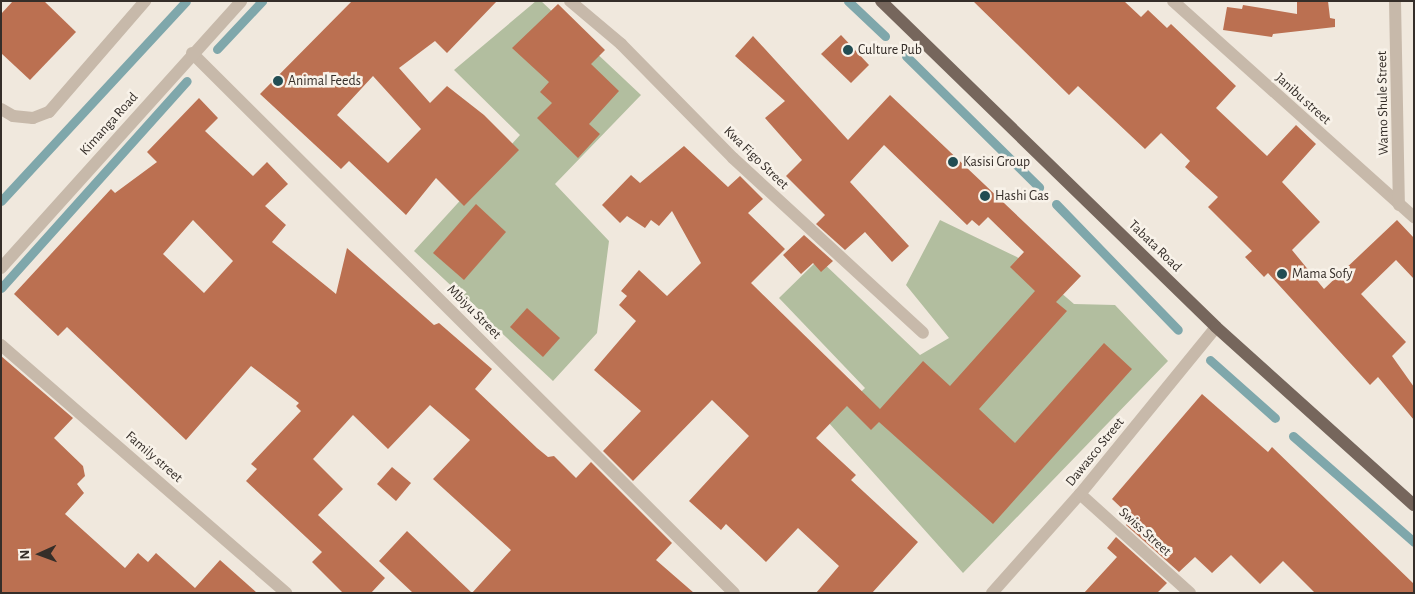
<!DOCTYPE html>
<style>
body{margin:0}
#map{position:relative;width:1415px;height:594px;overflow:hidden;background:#f0e8dd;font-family:"Alegreya Sans",sans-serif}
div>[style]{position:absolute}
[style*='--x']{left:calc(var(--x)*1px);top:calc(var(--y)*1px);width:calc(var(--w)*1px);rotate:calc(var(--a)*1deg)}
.green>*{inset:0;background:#b2be9f}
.stream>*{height:9px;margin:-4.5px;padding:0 4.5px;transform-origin:4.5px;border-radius:4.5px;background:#7fa7ab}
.building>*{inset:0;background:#bb7051}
.minor>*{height:12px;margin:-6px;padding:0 6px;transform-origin:6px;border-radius:6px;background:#c7b9aa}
.major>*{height:12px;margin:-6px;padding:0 6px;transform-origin:6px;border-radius:6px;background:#76665c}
.dots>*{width:14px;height:14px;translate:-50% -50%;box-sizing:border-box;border:2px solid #f8f2e9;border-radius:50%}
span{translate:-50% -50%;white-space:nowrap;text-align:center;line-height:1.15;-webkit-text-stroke:5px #f8f2e9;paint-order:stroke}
.poi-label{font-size:14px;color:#352e29}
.left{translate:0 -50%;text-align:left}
.street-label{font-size:14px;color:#352e29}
.frame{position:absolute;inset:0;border:2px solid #352e29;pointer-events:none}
.north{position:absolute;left:15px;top:529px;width:50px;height:50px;-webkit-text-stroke:4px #f8f2e9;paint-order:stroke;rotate:268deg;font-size:14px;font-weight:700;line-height:20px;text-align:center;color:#352e29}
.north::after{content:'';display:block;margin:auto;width:18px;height:22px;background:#352e29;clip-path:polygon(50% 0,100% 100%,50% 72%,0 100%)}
</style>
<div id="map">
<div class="green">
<div style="clip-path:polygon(536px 1px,541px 1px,641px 95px,555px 184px,609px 241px,597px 333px,553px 381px,414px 251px,520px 135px,454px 70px)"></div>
<div style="clip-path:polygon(940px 220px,1023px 260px,1074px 304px,1115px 305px,1168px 361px,963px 573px,829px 423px,865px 388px,779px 298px,819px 259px,920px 355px,949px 338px,906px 285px)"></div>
</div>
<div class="stream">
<div style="--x:848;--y:1;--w:51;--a:43.4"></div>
<div style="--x:217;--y:49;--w:66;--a:-46.8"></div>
<div style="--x:906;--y:56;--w:187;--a:44.6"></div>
<div style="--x:1;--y:201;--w:272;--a:-47.2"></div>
<div style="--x:1056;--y:204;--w:175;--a:45.9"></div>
<div style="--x:1;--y:288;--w:278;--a:-48.1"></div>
<div style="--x:1210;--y:360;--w:87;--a:41.7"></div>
<div style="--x:1293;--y:436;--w:161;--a:41.2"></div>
</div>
<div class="building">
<div style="clip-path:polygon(13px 1px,44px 1px,76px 32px,30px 80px,1px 53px,1px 14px)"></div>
<div style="clip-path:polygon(evenodd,352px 1px,497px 1px,447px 53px,435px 41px,399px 68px,430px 103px,447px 86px,484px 115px,519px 150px,464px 206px,436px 178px,406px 215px,349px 161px,341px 169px,260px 94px,352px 1px,373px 76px,421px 129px,388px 163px,337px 115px,373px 76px)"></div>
<div style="clip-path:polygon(973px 1px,1124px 1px,1141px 17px,1148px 10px,1167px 28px,1171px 24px,1236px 86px,1216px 108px,1267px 156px,1296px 125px,1316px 144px,1282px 182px,1320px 222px,1292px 250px,1324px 289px,1397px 220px,1414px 238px,1414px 279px,1396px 260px,1361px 294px,1406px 342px,1392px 356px,1414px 387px,1414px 420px,1378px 377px,1370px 385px,1268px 273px,1264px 277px,1245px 257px,1252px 251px,1208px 207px,1218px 197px,1185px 167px,1190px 161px,1161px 133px,1145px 149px,1078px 86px,1069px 95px)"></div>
<div style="clip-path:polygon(1297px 1px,1328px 1px,1330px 18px,1335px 19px,1335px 27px,1273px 34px,1272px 37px,1223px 30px,1227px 7px,1242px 9px,1243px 5px,1297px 14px)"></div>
<div style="clip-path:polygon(558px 4px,605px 50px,591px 64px,619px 91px,589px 124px,600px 134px,578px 158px,537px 118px,552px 103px,540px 92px,549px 82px,512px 48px)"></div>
<div style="clip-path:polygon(841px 35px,869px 65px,851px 83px,821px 54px)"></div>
<div style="clip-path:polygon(753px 36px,848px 140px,890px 95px,1081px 276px,1056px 302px,1067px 311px,979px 409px,1015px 443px,1104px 343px,1132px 369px,993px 524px,879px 422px,871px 430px,847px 406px,816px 438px,856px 475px,851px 480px,918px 542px,872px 593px,816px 593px,839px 566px,798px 528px,766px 562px,726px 524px,721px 530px,689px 501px,749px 436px,712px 400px,633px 481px,603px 451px,641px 411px,594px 370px,636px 321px,619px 305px,627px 296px,621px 291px,639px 270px,667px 296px,701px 263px,672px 211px,659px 226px,651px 220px,645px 228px,627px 216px,620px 223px,602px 205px,631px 175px,640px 183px,684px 146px,728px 187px,740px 176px,763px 199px,748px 213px,785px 249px,751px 283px,880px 409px,923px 361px,950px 386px,1035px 291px,1010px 267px,1024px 252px,988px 217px,979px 226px,972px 220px,967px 225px,884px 145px,850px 182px,909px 246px,892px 262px,865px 232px,845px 250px,816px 224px,825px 215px,786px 176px,802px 160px,765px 118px,785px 101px,735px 56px)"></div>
<div style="clip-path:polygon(evenodd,199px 98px,218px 118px,205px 131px,253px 176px,267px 162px,288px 184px,265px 206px,286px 225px,272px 242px,336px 294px,347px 248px,434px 325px,439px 323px,492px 369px,475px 389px,537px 448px,548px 457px,554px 456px,576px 478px,591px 462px,672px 543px,656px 560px,694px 593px,413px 593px,379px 561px,407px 531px,472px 593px,511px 550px,433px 479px,470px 440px,430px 405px,388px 449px,353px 415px,313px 459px,343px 489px,318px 515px,385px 578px,371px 593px,343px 593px,312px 562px,322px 552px,246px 481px,257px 469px,251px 464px,301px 411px,296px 406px,299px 403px,251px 366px,186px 440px,67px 327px,58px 336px,14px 294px,111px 189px,115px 193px,157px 162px,147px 152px,199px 98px,193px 220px,233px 261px,204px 293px,163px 254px,193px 220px)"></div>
<div style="clip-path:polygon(476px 204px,506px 232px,464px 280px,433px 253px)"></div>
<div style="clip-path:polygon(804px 235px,833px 261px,821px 272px,813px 263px,801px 274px,783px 255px)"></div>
<div style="clip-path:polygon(527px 308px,560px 338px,543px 357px,510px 327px)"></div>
<div style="clip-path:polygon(1px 356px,73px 418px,54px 438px,83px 466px,85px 476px,77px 484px,84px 493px,65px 514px,125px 568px,138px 553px,148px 562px,156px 553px,195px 588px,220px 560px,257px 593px,1px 593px)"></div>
<div style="clip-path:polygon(1202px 394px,1268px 452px,1272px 447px,1414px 584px,1414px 593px,1315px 593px,1283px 561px,1260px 584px,1231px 555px,1212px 573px,1195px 557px,1179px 572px,1126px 525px,1132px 518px,1112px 499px)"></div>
<div style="clip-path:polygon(392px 467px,411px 483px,396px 501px,377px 484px)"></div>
<div style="clip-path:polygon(1116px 537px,1167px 583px,1157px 593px,1084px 593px,1117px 557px,1107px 548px)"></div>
</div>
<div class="minor">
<div style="--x:570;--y:1;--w:67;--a:40.1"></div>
<div style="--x:621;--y:44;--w:160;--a:45.5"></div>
<div style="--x:733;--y:158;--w:258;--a:42.6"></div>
<div style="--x:1173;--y:1;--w:324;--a:41.9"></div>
<div style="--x:1395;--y:1;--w:204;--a:88.9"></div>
<div style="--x:192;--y:53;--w:765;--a:44.89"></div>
<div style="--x:1;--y:109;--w:14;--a:30"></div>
<div style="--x:13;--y:116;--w:20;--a:6"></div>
<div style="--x:33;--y:118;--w:17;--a:-21"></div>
<div style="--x:49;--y:112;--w:147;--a:-49.1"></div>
<div style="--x:1;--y:268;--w:359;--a:-48"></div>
<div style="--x:1;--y:345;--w:378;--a:41"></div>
<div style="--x:1080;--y:494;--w:148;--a:42"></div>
<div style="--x:992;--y:593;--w:132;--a:-48.4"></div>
<div style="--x:1080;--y:494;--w:215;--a:-50.8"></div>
</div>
<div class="major">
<div style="--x:881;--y:1;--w:467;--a:44.2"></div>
<div style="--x:1216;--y:327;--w:266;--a:42"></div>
</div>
<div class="dots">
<div style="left:848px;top:50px;background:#224d53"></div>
<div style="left:278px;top:81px;background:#224d53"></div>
<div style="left:953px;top:162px;background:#224d53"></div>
<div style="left:985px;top:196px;background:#224d53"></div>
<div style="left:1282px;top:274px;background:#224d53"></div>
</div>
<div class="poi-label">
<span class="left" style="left:858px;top:50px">Culture Pub</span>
<span class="left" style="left:288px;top:81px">Animal Feeds</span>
<span class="left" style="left:963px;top:162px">Kasisi Group</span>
<span class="left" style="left:995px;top:196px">Hashi Gas</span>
<span class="left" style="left:1292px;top:274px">Mama Sofy</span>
</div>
<div class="street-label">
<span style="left:1303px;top:99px;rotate:42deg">Janibu street</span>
<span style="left:1383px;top:103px;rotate:-91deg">Wamo Shule Street</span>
<span style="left:109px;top:124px;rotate:-48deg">Kimanga Road</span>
<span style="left:756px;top:158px;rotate:44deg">Kwa Figo Street</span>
<span style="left:1155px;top:246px;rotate:44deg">Tabata Road</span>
<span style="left:474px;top:312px;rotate:45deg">Mbiyu Street</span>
<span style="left:1095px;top:452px;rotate:-51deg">Dawasco Street</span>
<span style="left:154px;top:457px;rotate:41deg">Family street</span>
<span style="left:1145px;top:532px;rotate:42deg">Swiss Street</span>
</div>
<div class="frame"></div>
<div class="north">N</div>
</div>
